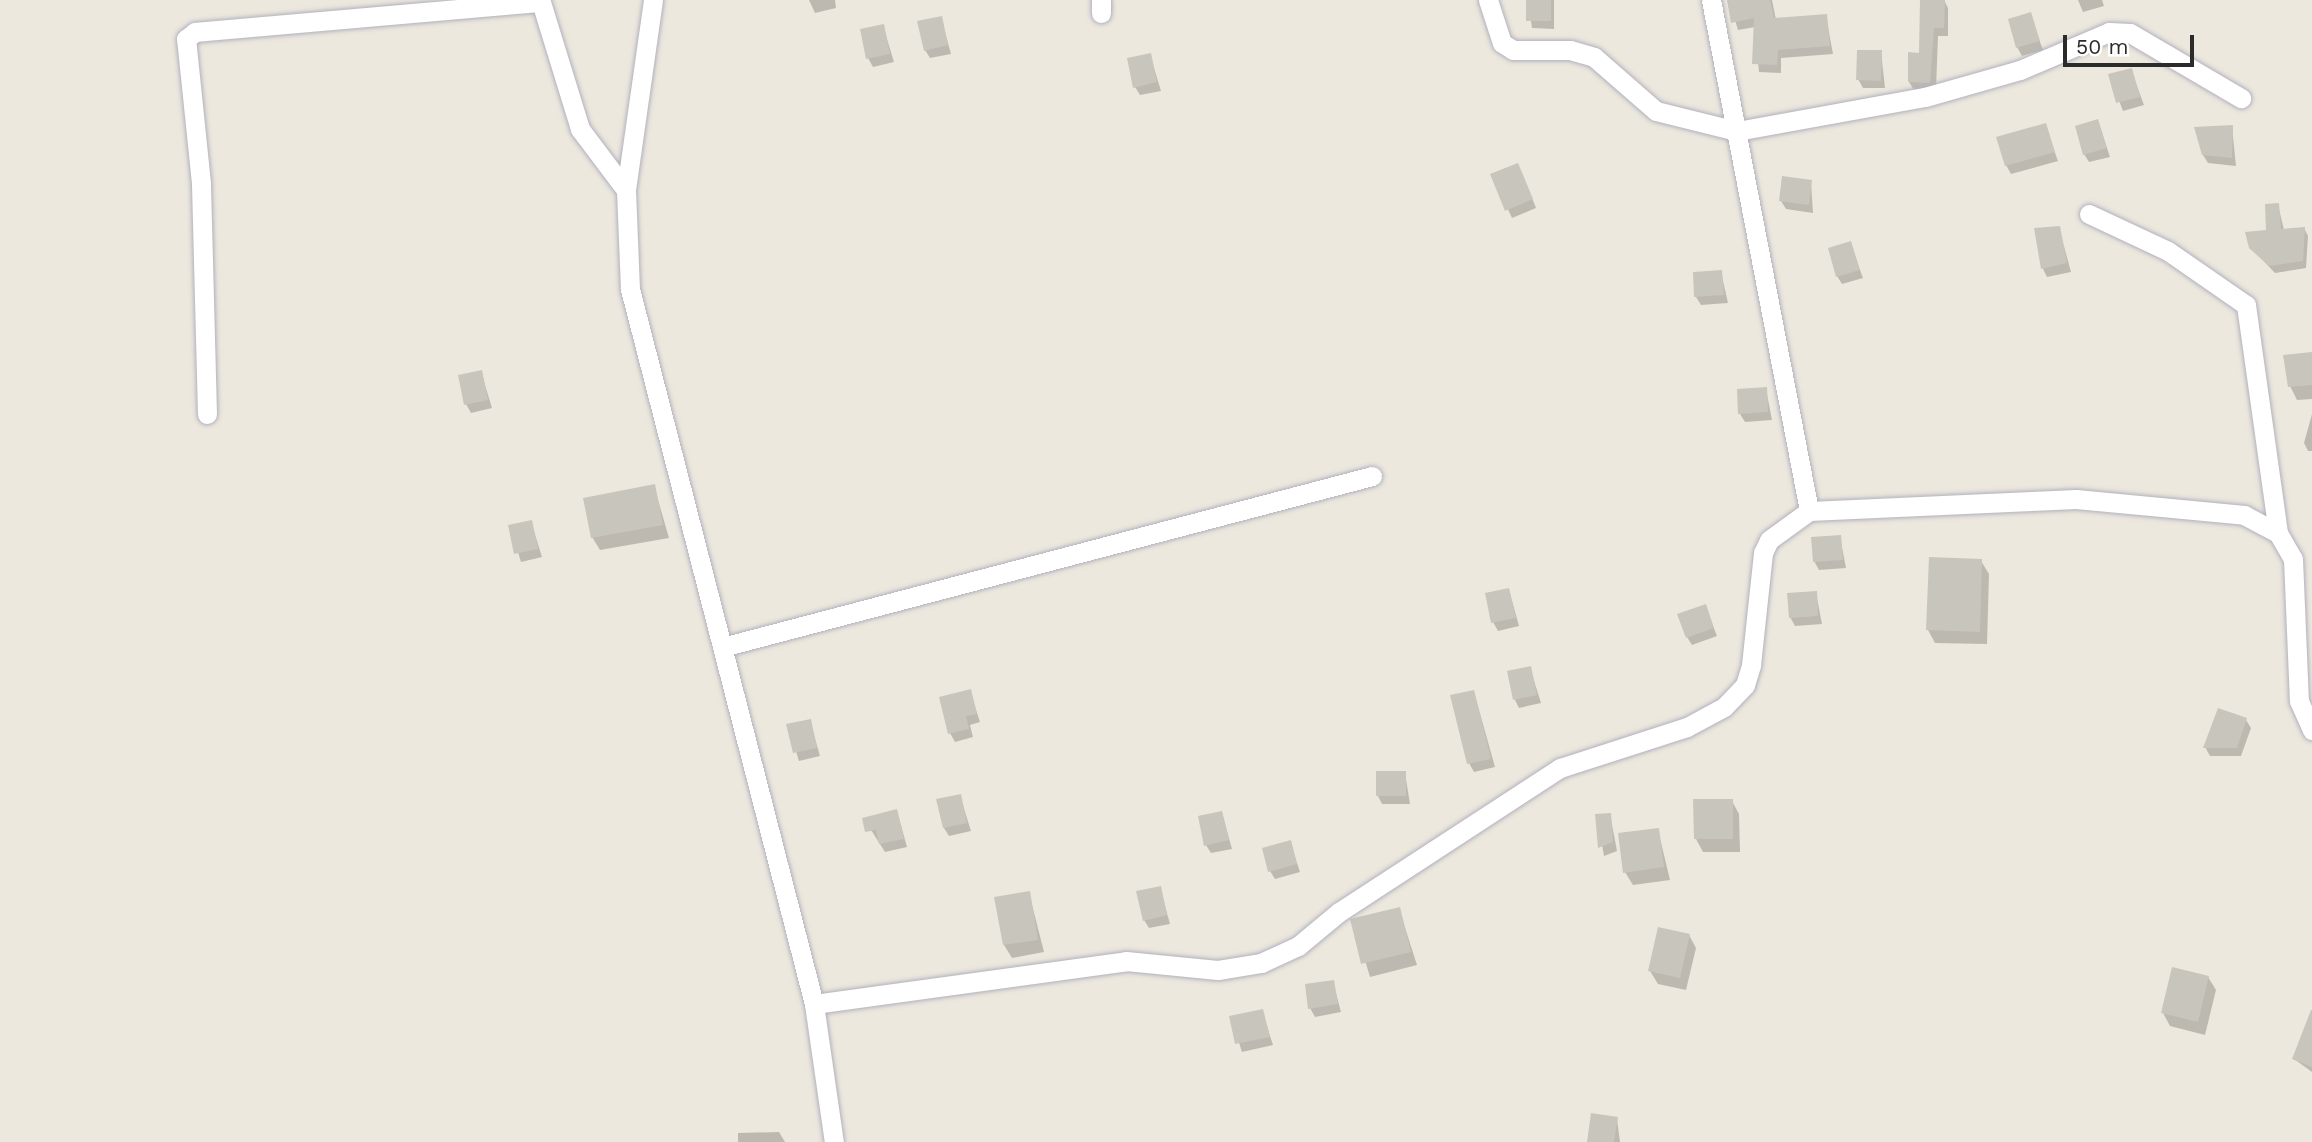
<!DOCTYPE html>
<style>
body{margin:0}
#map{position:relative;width:2312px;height:1142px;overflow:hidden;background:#ede8dd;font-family:"Work Sans",sans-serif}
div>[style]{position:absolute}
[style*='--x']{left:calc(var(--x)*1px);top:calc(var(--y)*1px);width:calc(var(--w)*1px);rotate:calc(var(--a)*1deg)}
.shadow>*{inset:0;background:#0003}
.building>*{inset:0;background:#c8c5bd}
.roads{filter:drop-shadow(0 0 2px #b1b1bf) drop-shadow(0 0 2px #b1b1bf)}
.minor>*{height:19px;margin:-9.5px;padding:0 9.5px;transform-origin:9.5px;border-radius:9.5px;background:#fff}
span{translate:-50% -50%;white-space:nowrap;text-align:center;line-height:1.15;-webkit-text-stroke:5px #fff;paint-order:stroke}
.scale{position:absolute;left:2063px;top:35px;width:131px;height:32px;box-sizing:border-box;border:4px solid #2b2b2b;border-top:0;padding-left:9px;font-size:21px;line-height:24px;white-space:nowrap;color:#2b2b2b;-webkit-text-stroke:5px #fff;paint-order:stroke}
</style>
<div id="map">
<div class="shadow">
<div style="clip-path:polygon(809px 0,835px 0,836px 8px,815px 13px)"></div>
<div style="clip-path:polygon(1528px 0,1554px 0,1554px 29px,1532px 28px)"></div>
<div style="clip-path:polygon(1729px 0,1772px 0,1776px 20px,1826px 16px,1833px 54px,1781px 58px,1781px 73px,1759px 72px,1755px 27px,1738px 30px)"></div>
<div style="clip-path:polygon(1922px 0,1944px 0,1948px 8px,1948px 36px,1938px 36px,1936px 90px,1914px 90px,1909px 82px,1920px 54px)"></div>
<div style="clip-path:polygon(2078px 0,2102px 0,2104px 6px,2083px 12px)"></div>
<div style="clip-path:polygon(2030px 15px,2043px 50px,2022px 56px,2017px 47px)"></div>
<div style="clip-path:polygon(941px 18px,951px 54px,930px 58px,925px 50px)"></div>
<div style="clip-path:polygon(883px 26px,894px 62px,873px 67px,868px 58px)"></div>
<div style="clip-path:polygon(1881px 52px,1885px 88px,1863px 88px,1858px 79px)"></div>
<div style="clip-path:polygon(1150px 55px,1161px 91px,1140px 95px,1135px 87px)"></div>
<div style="clip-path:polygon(2131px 70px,2144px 105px,2123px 111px,2110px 76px)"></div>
<div style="clip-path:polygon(2098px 121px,2110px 157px,2089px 162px,2084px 154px)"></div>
<div style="clip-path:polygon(2045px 125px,2058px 161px,2011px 174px,2006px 165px)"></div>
<div style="clip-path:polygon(2232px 127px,2236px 166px,2208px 163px,2203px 155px)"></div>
<div style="clip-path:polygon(1522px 173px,1536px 208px,1512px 218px,1492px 175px)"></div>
<div style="clip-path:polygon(1811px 182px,1813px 213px,1786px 209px,1781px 201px)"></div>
<div style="clip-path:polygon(2278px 205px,2284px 230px,2304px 228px,2308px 236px,2306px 268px,2275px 273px,2251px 248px,2268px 231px)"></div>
<div style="clip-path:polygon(2059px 228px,2071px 272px,2047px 277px,2043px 269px)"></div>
<div style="clip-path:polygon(1850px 243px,1863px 278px,1842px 284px,1837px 276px)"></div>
<div style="clip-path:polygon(1721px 272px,1728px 303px,1701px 305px,1696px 297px)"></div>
<div style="clip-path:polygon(2312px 353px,2312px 399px,2297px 400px,2290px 386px)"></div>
<div style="clip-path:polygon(481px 372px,492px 408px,471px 413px,466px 404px)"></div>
<div style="clip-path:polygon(1766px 389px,1772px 420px,1745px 422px,1740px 414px)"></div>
<div style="clip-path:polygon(2312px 414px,2312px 451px,2308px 451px,2304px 443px)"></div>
<div style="clip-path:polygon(654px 486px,669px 538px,600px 550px,592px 537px)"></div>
<div style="clip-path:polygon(531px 522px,542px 557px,521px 562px,510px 526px)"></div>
<div style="clip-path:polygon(1840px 537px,1846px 568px,1819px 570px,1814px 561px)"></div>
<div style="clip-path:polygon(1981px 561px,1989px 574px,1987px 644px,1935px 643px,1928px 630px)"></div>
<div style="clip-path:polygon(1509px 590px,1519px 626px,1498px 631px,1493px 622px)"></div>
<div style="clip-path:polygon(1816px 593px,1822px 624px,1795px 626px,1790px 617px)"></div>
<div style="clip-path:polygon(1705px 606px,1717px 636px,1692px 645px,1687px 637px)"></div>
<div style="clip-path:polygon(1530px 668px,1541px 703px,1519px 708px,1515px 700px)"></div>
<div style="clip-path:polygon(970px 691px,980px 722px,970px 725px,973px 737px,955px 742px,950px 733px)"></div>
<div style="clip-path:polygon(1474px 692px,1495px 767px,1474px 772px,1469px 763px)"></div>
<div style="clip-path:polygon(2246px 720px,2251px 728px,2241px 756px,2210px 756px,2205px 747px)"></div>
<div style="clip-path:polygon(810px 721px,820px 756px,799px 761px,788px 725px)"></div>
<div style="clip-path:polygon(1405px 773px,1410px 804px,1382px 804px,1378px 796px)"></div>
<div style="clip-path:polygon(960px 796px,971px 831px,949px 836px,944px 828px)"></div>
<div style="clip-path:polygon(1732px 801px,1739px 814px,1740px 852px,1703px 852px,1696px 839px)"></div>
<div style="clip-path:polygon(897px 811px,907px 847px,885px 852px,864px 819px)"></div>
<div style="clip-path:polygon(1222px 813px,1232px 849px,1211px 853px,1206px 845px)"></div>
<div style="clip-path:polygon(1610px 814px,1617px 851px,1604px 856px,1597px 816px)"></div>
<div style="clip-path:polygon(1658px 830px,1670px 880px,1633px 885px,1625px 872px)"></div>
<div style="clip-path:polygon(1290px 842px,1300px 872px,1275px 879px,1270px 871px)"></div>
<div style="clip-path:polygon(1160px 888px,1170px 924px,1149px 928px,1144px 920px)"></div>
<div style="clip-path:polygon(1029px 893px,1044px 952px,1012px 958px,1004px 945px)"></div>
<div style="clip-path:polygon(1399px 909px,1417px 965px,1370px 977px,1353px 920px)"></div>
<div style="clip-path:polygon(1689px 935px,1696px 948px,1686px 990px,1658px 984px,1650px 971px)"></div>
<div style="clip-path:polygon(2208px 977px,2216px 990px,2205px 1035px,2170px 1026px,2163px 1013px)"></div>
<div style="clip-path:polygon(1333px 982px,1341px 1012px,1315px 1017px,1310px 1008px)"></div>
<div style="clip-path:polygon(1262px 1011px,1273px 1045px,1242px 1052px,1231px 1018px)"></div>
<div style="clip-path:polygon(2312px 1032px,2312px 1072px,2294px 1059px)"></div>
<div style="clip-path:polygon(1617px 1119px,1620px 1142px,1588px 1142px)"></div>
<div style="clip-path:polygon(779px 1132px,785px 1142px,738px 1142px,738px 1133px)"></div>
</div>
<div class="building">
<div style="clip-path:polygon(1526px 0,1551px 0,1551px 21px,1526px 21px)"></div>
<div style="clip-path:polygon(1727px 0,1770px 0,1774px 18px,1827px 14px,1830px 46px,1778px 50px,1777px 65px,1752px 64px,1754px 18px,1731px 23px)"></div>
<div style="clip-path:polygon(1920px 0,1945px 0,1944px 28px,1934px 28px,1930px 83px,1908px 82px,1908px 52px,1919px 53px)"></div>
<div style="clip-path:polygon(2031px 12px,2040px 41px,2016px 48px,2008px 19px)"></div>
<div style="clip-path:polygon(942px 16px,948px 45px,924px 51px,917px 21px)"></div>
<div style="clip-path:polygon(884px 24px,890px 54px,866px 59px,860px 29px)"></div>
<div style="clip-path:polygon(1857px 50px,1882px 50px,1881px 81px,1856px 80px)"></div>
<div style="clip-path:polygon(1151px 53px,1157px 82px,1133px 88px,1127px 58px)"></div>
<div style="clip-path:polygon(2132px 68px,2140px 97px,2116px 103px,2108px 74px)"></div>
<div style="clip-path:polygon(2098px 119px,2107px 148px,2083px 155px,2075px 126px)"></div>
<div style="clip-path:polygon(2046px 123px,2055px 152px,2005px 166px,1996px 137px)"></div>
<div style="clip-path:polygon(2233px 125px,2232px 158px,2202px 155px,2194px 127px)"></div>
<div style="clip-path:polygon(1518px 163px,1533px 199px,1505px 211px,1490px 174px)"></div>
<div style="clip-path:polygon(1782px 176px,1812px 180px,1809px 205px,1779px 201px)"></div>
<div style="clip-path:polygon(2279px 203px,2281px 229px,2305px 227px,2303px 261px,2269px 266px,2249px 248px,2245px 232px,2266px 230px,2265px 204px)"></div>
<div style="clip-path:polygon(2060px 226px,2067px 263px,2041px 269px,2034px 228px)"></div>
<div style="clip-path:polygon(1851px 241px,1860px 270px,1836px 277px,1828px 248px)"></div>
<div style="clip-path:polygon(1722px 270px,1724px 295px,1694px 297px,1693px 272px)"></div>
<div style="clip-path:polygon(2312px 352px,2312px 385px,2288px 387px,2283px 355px)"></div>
<div style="clip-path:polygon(482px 370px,488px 400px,464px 405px,458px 375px)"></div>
<div style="clip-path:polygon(1767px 387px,1768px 412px,1738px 414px,1737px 389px)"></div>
<div style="clip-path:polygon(655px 484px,663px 525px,591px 538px,583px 498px)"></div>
<div style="clip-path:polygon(532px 520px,538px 549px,514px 554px,508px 525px)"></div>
<div style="clip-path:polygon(1841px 535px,1843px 560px,1813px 562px,1811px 537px)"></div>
<div style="clip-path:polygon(1929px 557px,1982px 559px,1980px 632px,1926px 630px)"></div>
<div style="clip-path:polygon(1509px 588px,1516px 618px,1491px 623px,1485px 593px)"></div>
<div style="clip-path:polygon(1817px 591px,1818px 616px,1789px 618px,1787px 593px)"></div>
<div style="clip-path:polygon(1706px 604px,1714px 628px,1686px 638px,1677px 614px)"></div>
<div style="clip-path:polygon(1531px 666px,1537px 695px,1513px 700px,1507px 671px)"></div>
<div style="clip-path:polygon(971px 689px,977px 714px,966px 716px,969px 729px,948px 734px,939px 697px)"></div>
<div style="clip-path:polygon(1474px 690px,1491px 759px,1467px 764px,1450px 695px)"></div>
<div style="clip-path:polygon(2218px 708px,2247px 718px,2237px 748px,2203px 748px)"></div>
<div style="clip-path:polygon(811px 719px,817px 748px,793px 753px,786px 724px)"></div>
<div style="clip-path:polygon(1376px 771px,1406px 771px,1406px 796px,1376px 796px)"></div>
<div style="clip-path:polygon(961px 794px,967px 823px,943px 828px,936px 799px)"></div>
<div style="clip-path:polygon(1693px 799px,1733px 799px,1733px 839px,1694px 839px)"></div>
<div style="clip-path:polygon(897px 809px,904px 839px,879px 844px,876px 830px,865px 832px,862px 818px)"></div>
<div style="clip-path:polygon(1222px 811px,1229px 840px,1204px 846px,1198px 816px)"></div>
<div style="clip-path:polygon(1611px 813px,1613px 842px,1598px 848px,1595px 814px)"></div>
<div style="clip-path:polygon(1659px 828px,1664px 867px,1623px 873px,1618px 833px)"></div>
<div style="clip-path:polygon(1291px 840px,1297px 864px,1268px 872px,1262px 848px)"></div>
<div style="clip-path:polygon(1161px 886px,1167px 915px,1143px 921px,1136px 891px)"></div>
<div style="clip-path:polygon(1030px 891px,1038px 940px,1003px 945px,994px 897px)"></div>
<div style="clip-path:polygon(1400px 907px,1411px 952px,1361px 964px,1350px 919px)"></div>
<div style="clip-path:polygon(1658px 927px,1690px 934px,1680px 978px,1648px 971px)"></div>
<div style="clip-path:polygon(2172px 967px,2209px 976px,2198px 1022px,2161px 1013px)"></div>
<div style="clip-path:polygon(1334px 980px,1338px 1004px,1308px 1009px,1305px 984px)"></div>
<div style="clip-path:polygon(1263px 1009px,1270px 1037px,1235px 1044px,1229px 1016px)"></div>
<div style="clip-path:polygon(2311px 1010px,2312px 1010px,2312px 1067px,2292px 1059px)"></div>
<div style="clip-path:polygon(1591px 1113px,1618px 1117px,1614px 1142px,1587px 1142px)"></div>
</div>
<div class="roads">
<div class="minor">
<div style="--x:653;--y:0;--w:192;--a:98.1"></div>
<div style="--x:626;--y:190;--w:99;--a:87.7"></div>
<div style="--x:630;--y:289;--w:738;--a:75.57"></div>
<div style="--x:814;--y:1004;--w:139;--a:81.8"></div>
<div style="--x:1488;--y:0;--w:45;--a:72"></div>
<div style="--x:1502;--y:43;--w:13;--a:32"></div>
<div style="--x:1513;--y:50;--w:57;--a:0"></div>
<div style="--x:1570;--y:50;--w:25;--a:16"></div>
<div style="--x:1594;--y:57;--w:82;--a:41.1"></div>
<div style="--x:1656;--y:111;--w:83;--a:13.9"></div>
<div style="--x:1737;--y:131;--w:191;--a:-10.3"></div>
<div style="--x:1925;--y:97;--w:99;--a:-15.9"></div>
<div style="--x:2020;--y:70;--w:97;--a:-23.1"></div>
<div style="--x:2109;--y:32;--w:21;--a:3"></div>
<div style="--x:2130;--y:33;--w:129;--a:30.4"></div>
<div style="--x:1711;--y:0;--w:520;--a:79.14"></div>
<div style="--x:1101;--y:13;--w:13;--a:-90"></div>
<div style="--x:2089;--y:214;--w:87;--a:25.1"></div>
<div style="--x:2168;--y:251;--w:95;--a:34.7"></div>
<div style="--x:2246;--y:305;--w:230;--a:82"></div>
<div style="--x:207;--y:414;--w:231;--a:-91.5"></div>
<div style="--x:201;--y:183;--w:145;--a:-95.9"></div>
<div style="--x:186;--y:39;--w:11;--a:-38"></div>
<div style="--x:195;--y:32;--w:347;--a:-5"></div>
<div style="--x:541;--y:2;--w:133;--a:72.9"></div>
<div style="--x:580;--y:129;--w:76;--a:53"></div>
<div style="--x:726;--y:646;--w:668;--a:-14.74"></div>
<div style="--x:814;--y:1004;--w:315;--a:-7.8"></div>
<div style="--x:1126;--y:961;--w:92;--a:5.6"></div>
<div style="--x:1218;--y:970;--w:44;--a:-9.2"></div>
<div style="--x:1261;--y:963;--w:41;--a:-24.7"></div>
<div style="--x:1298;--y:946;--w:53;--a:-39.7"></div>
<div style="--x:1339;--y:912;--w:264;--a:-33.1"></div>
<div style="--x:1560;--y:768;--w:133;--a:-17.9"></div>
<div style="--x:1687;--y:727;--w:42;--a:-28.4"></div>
<div style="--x:1724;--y:707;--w:30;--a:-46"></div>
<div style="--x:1745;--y:685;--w:21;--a:-73"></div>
<div style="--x:1751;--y:665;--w:113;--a:-83.9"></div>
<div style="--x:1763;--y:553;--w:14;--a:-65"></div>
<div style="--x:1769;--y:540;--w:49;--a:-35.9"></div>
<div style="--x:1809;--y:511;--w:267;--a:-2.6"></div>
<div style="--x:2076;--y:499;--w:169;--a:5.4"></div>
<div style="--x:2244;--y:515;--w:38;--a:28"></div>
<div style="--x:2278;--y:533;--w:30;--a:60"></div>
<div style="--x:2293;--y:559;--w:142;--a:87.6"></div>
<div style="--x:2299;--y:701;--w:32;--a:66"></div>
</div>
</div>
<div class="scale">50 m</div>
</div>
